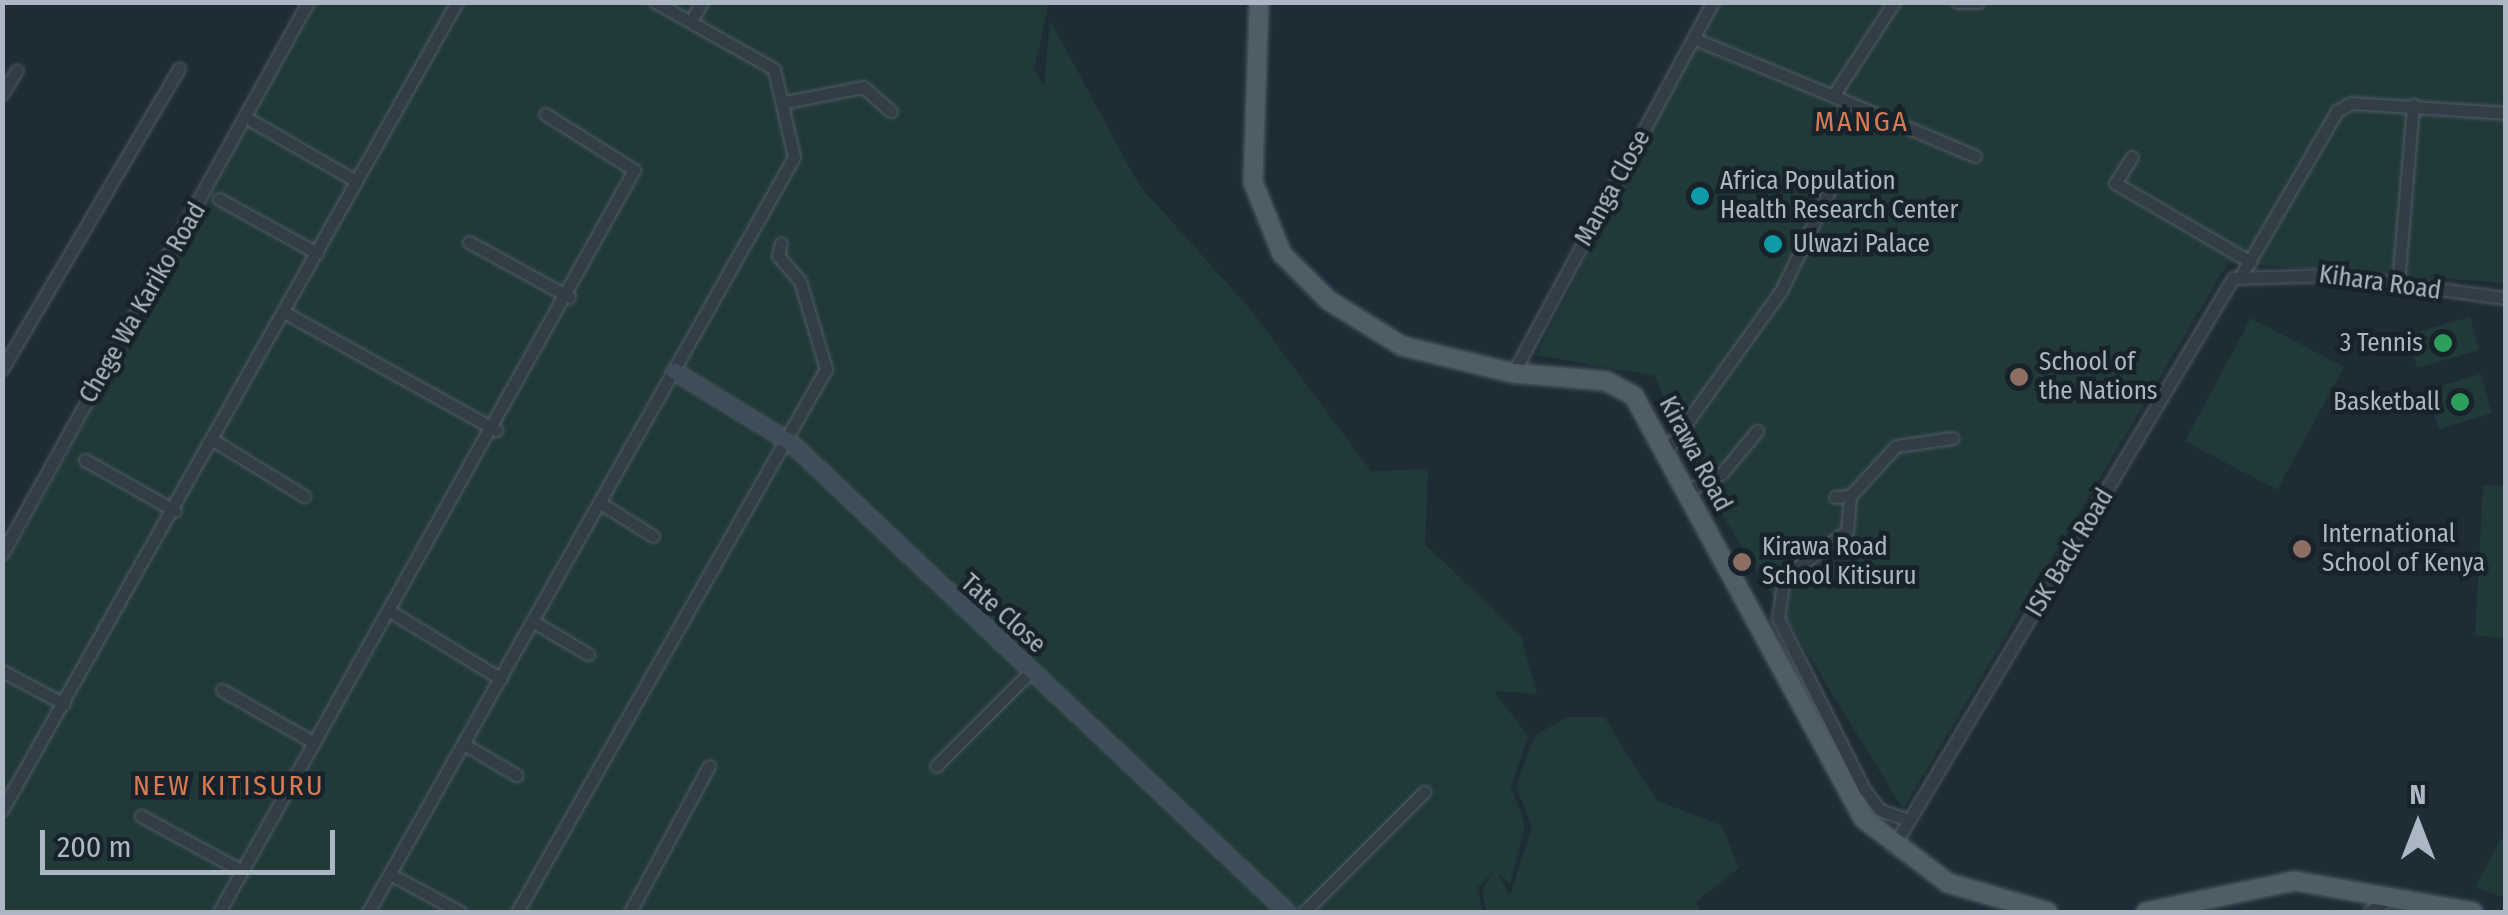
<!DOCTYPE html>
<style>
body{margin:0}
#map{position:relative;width:2508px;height:915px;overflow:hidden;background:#1e2c36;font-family:"Fira Sans Condensed",sans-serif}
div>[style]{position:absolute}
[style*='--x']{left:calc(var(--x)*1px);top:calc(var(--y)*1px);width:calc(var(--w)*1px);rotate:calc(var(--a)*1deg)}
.green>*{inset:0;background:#213938}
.roads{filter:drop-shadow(0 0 2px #4f5b65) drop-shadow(0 0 2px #4f5b65)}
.street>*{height:11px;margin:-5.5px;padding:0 5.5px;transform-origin:5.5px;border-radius:5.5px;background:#323d47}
.secondary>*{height:15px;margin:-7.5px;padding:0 7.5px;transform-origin:7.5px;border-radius:7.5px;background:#3f4d5a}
.primary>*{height:18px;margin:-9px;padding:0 9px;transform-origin:9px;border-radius:9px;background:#4f5d67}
.dots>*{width:28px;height:28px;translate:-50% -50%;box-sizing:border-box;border:5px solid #17222b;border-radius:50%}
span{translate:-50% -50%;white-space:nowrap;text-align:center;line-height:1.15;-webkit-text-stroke:9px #17222b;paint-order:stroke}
.poi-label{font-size:25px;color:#abb8c4}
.left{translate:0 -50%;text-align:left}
.right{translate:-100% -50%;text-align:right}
.street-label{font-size:25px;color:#abb8c4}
.neighbourhood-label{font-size:28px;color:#d67a54;letter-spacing:2.5px}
.frame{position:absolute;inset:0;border:5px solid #abb8c4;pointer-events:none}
.north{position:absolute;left:2368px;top:775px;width:100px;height:100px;-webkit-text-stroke:8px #17222b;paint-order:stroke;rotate:0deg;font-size:28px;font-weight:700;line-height:40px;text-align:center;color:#abb8c4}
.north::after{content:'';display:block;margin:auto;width:35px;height:45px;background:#abb8c4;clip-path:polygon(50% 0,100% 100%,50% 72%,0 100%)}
.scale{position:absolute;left:40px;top:830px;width:295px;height:45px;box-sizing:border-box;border:5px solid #abb8c4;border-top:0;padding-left:12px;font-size:30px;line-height:35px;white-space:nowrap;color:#abb8c4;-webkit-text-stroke:8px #17222b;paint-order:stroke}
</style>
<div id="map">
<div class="green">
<div style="clip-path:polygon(316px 2px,1049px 3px,1034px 70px,1044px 85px,1050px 20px,1139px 185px,1251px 310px,1371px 471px,1428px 469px,1425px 544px,1521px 636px,1537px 694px,1494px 691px,1528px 736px,1511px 787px,1525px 825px,1510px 884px,1496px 871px,1510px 895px,1532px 827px,1516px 786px,1535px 736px,1566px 717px,1604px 717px,1656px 800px,1722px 826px,1739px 868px,1696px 902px,1701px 912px,1486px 912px,1482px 889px,1494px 871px,1477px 888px,1483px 912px,3px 912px,3px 569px)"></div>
<div style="clip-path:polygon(1715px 3px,2505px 3px,2505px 283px,2228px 263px,1903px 809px,1688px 459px,1655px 376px,1536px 355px)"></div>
<div style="clip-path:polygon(2470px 317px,2479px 350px,2417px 368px,2408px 335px)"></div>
<div style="clip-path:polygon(2251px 318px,2344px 367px,2277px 490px,2185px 441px)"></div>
<div style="clip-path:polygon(2481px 374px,2492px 413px,2439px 429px,2427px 390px)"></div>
<div style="clip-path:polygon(2483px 485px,2505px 486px,2505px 638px,2475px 636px)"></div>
<div style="clip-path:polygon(2505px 832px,2505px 898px,2475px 887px)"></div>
</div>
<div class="roads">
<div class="street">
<div style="--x:1958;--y:2;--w:20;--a:0"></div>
<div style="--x:691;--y:21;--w:22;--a:-60"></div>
<div style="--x:1695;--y:39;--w:149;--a:22.4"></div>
<div style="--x:1833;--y:96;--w:112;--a:-57"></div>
<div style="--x:2;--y:94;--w:28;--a:-58"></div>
<div style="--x:1833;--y:96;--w:154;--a:22.9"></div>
<div style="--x:785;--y:102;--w:79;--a:-10.9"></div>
<div style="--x:863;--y:87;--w:37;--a:41"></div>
<div style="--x:252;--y:121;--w:120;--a:30"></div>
<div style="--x:2132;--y:157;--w:31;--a:123"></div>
<div style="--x:2115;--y:183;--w:157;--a:30.2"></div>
<div style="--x:219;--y:199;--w:112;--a:28.9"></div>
<div style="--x:469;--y:242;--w:114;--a:28.8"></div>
<div style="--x:2242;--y:274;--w:189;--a:-59.8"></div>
<div style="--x:2337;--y:111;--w:16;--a:-30"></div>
<div style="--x:2351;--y:103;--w:155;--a:3.7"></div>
<div style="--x:2398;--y:284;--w:180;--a:-85.2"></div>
<div style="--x:284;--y:312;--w:243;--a:29.1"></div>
<div style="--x:2;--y:369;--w:349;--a:-59.5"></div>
<div style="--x:1513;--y:373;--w:421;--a:-61.7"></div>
<div style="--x:213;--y:440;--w:107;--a:31.6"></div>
<div style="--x:1667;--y:450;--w:196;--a:-54.4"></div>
<div style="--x:1781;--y:291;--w:122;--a:-64.3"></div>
<div style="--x:85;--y:460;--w:103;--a:29.5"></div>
<div style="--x:1686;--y:491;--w:40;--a:-26.6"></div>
<div style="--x:1722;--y:473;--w:55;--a:-50.2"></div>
<div style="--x:1850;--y:496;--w:35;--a:95"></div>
<div style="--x:1847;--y:531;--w:78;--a:143.9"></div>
<div style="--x:1784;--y:577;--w:41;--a:98.3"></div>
<div style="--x:1778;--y:618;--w:191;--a:63.3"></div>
<div style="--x:1864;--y:789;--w:26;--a:53"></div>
<div style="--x:1880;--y:810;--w:31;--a:19"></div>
<div style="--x:1835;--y:497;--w:15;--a:-4"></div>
<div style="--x:1850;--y:496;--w:68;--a:-47.4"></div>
<div style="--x:1896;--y:446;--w:57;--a:-8.1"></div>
<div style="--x:602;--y:504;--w:60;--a:32.1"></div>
<div style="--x:2;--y:554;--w:631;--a:-61"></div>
<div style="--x:388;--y:610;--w:132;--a:31.4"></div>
<div style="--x:534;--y:622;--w:63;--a:30.7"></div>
<div style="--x:2;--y:671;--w:70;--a:28"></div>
<div style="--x:222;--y:690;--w:106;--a:29.9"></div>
<div style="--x:464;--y:744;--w:61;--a:30.8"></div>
<div style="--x:936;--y:766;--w:133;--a:-45"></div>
<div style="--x:2;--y:810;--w:927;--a:-60.62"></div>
<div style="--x:141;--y:816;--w:115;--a:28.6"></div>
<div style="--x:1893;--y:847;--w:663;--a:-59.14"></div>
<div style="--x:2233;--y:278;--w:104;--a:-1.7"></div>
<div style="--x:2337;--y:275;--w:171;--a:7.8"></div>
<div style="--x:390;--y:874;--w:80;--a:28.5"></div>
<div style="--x:219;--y:912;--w:850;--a:-60.78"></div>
<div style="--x:634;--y:170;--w:105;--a:-147.8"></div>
<div style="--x:368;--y:912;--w:867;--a:-60.57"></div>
<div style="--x:794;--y:157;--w:90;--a:-102.8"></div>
<div style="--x:774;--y:69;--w:137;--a:-150.6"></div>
<div style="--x:517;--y:912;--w:625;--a:-60.36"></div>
<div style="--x:826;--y:369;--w:92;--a:-106.5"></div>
<div style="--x:800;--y:281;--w:33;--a:-131"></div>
<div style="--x:778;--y:256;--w:13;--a:-77"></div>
<div style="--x:630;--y:912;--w:166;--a:-61.6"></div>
<div style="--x:1304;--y:912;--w:170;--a:-45"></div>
<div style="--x:2369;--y:912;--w:26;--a:-32"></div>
</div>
<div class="secondary">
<div style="--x:674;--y:371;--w:136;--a:31.5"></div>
<div style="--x:790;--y:442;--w:684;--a:43.4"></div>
</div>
<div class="primary">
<div style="--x:1259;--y:2;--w:180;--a:91.9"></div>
<div style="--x:1253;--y:182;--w:78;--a:68.1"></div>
<div style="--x:1282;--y:254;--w:65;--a:45"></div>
<div style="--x:1328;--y:300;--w:87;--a:31.9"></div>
<div style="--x:1402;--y:346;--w:114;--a:13.7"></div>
<div style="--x:1513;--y:373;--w:93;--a:4.9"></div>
<div style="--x:1606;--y:381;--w:32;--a:28"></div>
<div style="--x:1634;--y:396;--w:481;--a:61.5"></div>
<div style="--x:1864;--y:819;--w:106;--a:37.3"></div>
<div style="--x:1948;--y:883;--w:104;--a:16.2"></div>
<div style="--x:2146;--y:912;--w:152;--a:-11.8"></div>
<div style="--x:2295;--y:881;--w:181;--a:9.9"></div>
</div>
</div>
<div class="dots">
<div style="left:1700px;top:196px;background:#0f9aa8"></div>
<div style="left:1773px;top:244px;background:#0f9aa8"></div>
<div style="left:2443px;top:343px;background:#2e9e5b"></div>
<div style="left:2019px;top:377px;background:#8d6e63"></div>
<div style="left:2460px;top:402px;background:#2e9e5b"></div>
<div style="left:2302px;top:549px;background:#8d6e63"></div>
<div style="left:1742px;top:562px;background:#8d6e63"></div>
</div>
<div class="poi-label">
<span class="left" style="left:1720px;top:196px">Africa Population<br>Health Research Center</span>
<span class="left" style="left:1793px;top:244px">Ulwazi Palace</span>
<span class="right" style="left:2423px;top:343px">3 Tennis</span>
<span class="left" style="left:2039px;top:377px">School of<br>the Nations</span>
<span class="right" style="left:2440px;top:402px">Basketball</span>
<span class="left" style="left:2322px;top:549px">International<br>School of Kenya</span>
<span class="left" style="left:1762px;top:562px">Kirawa Road<br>School Kitisuru</span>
</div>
<div class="street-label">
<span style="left:1613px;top:188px;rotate:-61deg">Manga Close</span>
<span style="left:2380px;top:283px;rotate:8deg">Kihara Road</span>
<span style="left:143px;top:303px;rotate:-60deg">Chege Wa Kariko Road</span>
<span style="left:1695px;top:454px;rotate:62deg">Kirawa Road</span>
<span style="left:2070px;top:553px;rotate:-59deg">ISK Back Road</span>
<span style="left:1003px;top:614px;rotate:42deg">Tate Close</span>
</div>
<div class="neighbourhood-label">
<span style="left:1862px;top:122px">MANGA</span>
<span style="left:229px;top:786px">NEW KITISURU</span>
</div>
<div class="frame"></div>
<div class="north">N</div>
<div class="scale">200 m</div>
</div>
